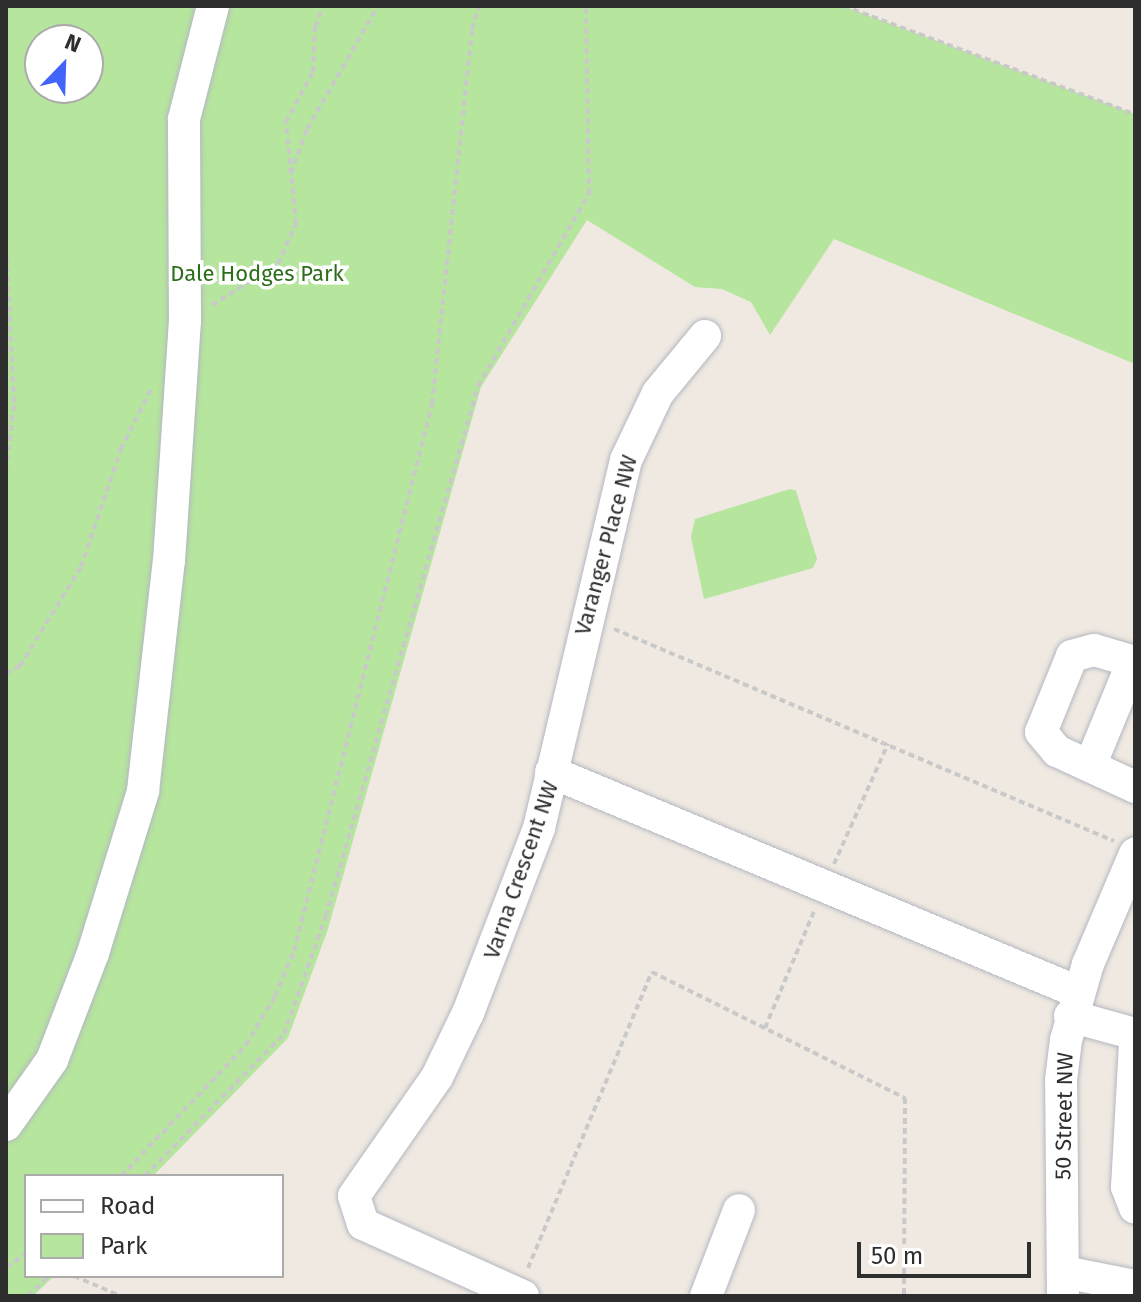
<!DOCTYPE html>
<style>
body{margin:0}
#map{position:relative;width:1141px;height:1302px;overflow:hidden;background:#efe9e1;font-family:"Fira Sans",sans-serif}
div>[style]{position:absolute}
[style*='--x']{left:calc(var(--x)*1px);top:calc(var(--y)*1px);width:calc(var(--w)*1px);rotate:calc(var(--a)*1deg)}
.green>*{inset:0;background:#b6e59e}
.path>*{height:4px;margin-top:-2px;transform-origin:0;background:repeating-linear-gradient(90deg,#c9c9c9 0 6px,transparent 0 10px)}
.roads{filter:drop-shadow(0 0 2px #b4b7c1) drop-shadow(0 0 2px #b4b7c1)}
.minor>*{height:32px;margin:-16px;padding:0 16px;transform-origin:16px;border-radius:16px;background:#fff}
span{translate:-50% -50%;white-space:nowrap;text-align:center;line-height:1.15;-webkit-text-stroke:7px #fff;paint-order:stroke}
.park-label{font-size:22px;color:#2c6e1b}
.street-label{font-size:22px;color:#2e2e2e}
.frame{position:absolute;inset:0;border:8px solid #2e2e2e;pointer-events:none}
.legend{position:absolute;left:24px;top:1174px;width:260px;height:104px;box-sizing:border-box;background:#fff;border:2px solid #ababab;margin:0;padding:10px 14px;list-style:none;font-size:24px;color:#2e2e2e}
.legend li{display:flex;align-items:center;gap:16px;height:40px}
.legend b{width:40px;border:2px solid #ababab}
.north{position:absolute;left:24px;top:24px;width:80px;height:80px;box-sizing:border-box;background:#fff;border:2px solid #ababab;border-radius:50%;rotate:23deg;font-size:22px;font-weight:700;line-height:32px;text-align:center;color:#2e2e2e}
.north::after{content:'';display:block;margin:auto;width:28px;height:36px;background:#4264fb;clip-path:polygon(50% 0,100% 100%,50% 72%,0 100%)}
.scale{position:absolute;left:857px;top:1242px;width:174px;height:36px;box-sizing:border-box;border:4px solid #2e2e2e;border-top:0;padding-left:10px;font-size:24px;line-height:28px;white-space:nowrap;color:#2e2e2e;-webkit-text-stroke:6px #fff;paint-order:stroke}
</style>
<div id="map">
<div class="green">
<div style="clip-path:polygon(evenodd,6px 6px,843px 6px,1135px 114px,1135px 364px,834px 239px,770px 335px,751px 302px,722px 289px,695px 287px,587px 220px,481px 387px,328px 929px,288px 1038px,153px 1176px,26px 1176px,26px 1276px,54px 1276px,33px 1296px,6px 1296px,6px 6px,40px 40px,88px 40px,88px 88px,40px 88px,40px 40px)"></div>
<div style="clip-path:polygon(790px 489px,796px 491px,817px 559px,813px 568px,704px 599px,691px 537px,695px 519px)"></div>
</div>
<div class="path">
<div style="--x:844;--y:6;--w:310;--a:20.4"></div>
<div style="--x:291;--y:173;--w:47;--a:-70"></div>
<div style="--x:307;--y:129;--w:142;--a:-60"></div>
<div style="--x:6;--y:236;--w:169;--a:87.3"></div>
<div style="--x:14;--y:405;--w:67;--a:96.8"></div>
<div style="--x:212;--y:305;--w:78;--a:-31.8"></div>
<div style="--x:278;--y:264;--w:44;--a:-65.8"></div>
<div style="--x:296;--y:224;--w:102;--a:-95.6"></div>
<div style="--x:286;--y:122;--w:57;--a:-61.6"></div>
<div style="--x:313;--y:72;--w:45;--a:-87.5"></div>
<div style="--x:315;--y:27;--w:22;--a:-69"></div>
<div style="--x:614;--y:629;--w:543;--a:22.98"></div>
<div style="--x:6;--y:673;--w:16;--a:-27"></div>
<div style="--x:20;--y:666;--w:116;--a:-58.4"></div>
<div style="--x:81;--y:567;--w:125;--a:-71.3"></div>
<div style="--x:121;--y:449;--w:69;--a:-63.4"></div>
<div style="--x:834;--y:864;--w:132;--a:-65.8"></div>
<div style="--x:765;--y:1028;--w:129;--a:-67.2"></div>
<div style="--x:121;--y:1176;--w:181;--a:-46.3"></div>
<div style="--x:246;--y:1045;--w:57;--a:-59.4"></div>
<div style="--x:275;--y:996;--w:49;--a:-67.1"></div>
<div style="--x:294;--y:951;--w:564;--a:-75.84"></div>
<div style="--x:432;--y:404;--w:377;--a:-83.9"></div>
<div style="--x:472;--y:29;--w:24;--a:-73"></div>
<div style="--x:145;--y:1176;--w:199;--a:-45.6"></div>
<div style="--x:284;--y:1034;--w:125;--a:-70.4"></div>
<div style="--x:326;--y:916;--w:551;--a:-74"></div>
<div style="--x:478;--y:386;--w:222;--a:-60"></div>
<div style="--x:589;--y:194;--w:188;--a:-90.9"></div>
<div style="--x:6;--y:1267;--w:24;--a:-33"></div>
<div style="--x:528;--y:1268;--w:321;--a:-67.3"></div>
<div style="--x:652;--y:972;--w:283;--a:26.5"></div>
<div style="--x:905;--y:1098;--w:198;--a:90.3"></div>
<div style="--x:74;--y:1276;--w:51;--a:23.1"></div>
<div style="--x:28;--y:1296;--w:29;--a:-44"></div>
</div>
<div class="roads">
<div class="minor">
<div style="--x:1135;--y:662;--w:43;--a:-163.7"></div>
<div style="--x:1094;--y:650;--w:23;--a:165"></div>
<div style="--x:1072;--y:656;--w:82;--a:112.2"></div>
<div style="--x:1041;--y:732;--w:25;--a:50"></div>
<div style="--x:1057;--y:751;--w:86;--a:24.8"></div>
<div style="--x:1090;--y:766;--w:113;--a:-67.7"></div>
<div style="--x:551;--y:772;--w:571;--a:22.66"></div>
<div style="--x:1070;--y:1016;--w:67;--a:15.5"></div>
<div style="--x:1135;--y:1044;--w:143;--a:93.2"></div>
<div style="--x:1127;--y:1187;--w:22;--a:69"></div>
<div style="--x:6;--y:1125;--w:80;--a:-54.7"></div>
<div style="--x:52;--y:1060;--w:115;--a:-69"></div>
<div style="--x:93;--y:953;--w:170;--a:-72.8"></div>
<div style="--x:143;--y:791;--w:231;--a:-83.6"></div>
<div style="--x:169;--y:561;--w:241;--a:-86.2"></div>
<div style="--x:185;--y:321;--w:202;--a:-90.3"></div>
<div style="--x:184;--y:119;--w:117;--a:-75.6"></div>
<div style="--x:1064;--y:1272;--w:72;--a:11.2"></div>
<div style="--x:523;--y:1296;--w:175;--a:-155.8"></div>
<div style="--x:363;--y:1224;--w:29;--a:-108"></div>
<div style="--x:354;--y:1196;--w:145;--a:-55.1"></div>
<div style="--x:437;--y:1077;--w:71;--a:-64.2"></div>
<div style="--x:468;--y:1013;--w:198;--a:-69"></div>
<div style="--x:539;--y:828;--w:378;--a:-76.7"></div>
<div style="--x:626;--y:460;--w:74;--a:-64.5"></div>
<div style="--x:658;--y:393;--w:74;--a:-50.5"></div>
<div style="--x:706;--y:1296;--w:92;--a:-69"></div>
<div style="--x:1063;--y:1296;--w:216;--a:-90.5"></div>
<div style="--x:1061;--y:1080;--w:40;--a:-82.9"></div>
<div style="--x:1066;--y:1040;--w:79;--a:-73.9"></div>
<div style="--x:1088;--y:964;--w:120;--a:-66.9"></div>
</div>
</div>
<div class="park-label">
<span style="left:257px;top:274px">Dale Hodges Park</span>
</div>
<div class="street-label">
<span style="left:606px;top:545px;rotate:-75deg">Varanger Place NW</span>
<span style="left:521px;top:870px;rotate:-71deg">Varna Crescent NW</span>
<span style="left:1064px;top:1116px;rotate:-89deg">50 Street NW</span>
</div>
<div class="frame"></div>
<ul class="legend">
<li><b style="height:10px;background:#fff"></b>Road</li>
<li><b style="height:22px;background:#b6e59e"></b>Park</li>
</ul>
<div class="north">N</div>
<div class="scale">50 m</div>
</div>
